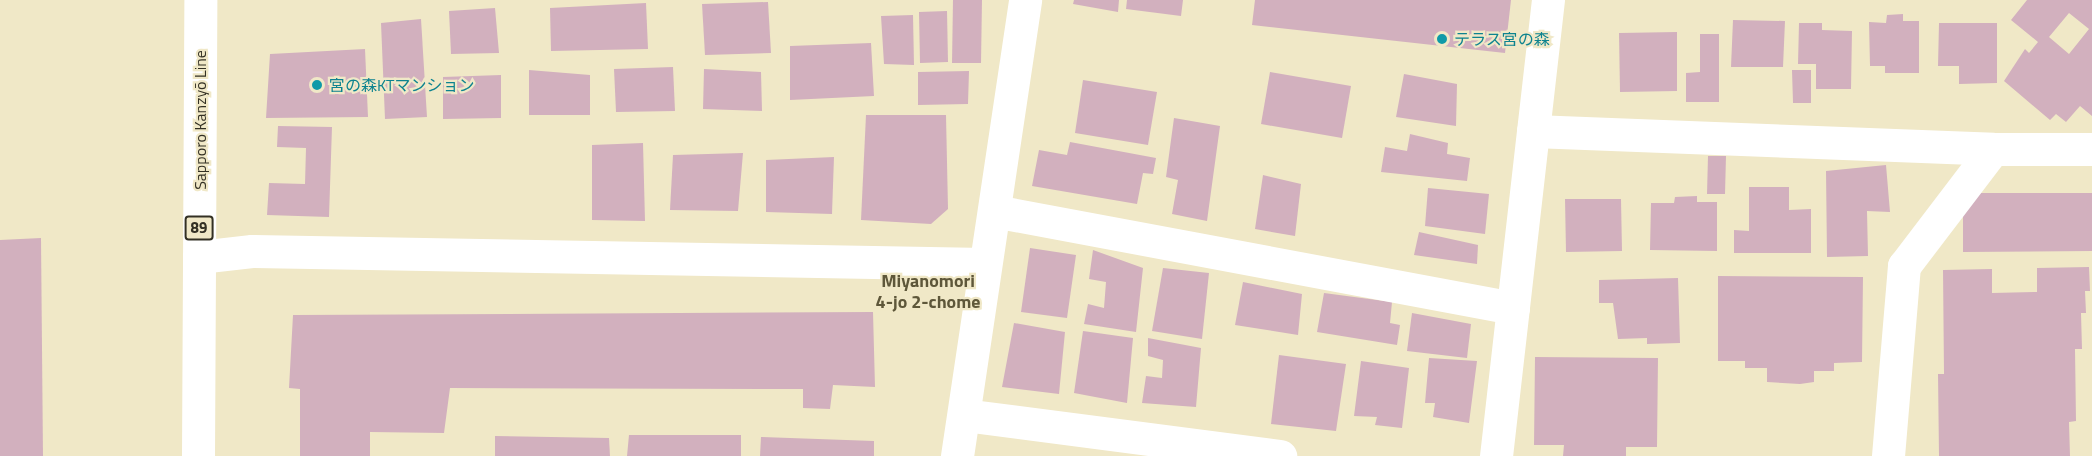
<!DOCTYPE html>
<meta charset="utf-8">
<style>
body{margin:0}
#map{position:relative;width:2092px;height:456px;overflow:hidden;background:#f0e8c7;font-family:"Titillium Web","Noto Sans JP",sans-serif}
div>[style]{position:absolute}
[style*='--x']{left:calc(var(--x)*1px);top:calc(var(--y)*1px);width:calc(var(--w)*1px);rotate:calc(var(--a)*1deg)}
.building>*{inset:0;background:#d2b0be}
.minor>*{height:33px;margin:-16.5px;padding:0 16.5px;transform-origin:16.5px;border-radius:16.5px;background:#fff}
.primary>*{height:33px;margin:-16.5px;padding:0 16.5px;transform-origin:16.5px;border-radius:16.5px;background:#fff}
.dots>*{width:16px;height:16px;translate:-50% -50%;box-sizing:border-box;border:3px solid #f0e8c7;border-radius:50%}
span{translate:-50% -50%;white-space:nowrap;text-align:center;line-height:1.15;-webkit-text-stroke:4.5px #f0e8c7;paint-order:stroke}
.shield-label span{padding:2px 4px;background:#f0e8c7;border:2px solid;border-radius:4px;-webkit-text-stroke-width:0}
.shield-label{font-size:15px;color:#333024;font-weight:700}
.culture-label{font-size:16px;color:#0d838f}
.left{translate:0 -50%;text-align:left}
.street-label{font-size:16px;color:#333024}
.neighbourhood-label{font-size:18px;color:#5e573a;font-weight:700}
</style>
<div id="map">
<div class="building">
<div style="clip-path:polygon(953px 0,982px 0,981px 63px,952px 63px)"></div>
<div style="clip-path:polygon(1074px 0,1119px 0,1118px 12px,1073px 4px)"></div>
<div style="clip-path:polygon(1127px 0,1183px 0,1181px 16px,1126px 9px)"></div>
<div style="clip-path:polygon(1255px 0,1511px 0,1505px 53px,1252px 25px)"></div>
<div style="clip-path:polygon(evenodd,2027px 0,2092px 0,2092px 116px,2080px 106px,2066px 122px,2056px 114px,2050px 120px,2004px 81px,2025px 49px,2029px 53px,2038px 42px,2011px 20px,2027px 0,2069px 13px,2089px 29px,2069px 54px,2049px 37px,2069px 13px)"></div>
<div style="clip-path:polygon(768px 2px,771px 53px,705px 55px,702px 4px)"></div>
<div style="clip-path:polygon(646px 3px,648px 49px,551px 51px,550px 8px)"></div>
<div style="clip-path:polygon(495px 8px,499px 53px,451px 54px,449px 11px)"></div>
<div style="clip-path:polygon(947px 11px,948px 62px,920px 63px,919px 12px)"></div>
<div style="clip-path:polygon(1903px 14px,1903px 21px,1919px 21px,1919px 73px,1885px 73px,1885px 66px,1870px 66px,1869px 22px,1886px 23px,1887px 15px)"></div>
<div style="clip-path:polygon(913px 15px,914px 65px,884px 64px,881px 16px)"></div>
<div style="clip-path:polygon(421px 19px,427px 117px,385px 119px,381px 23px)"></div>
<div style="clip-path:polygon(1733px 20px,1785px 21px,1783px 67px,1731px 67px)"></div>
<div style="clip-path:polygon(1799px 23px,1822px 23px,1822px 30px,1852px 31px,1851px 89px,1816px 89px,1816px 64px,1798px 64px)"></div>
<div style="clip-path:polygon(1939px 23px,1997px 23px,1997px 83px,1959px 84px,1959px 66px,1938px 66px)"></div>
<div style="clip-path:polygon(1677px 32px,1677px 91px,1620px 92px,1619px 33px)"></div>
<div style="clip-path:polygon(1700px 34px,1719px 34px,1719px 102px,1686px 102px,1686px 73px,1700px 72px)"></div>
<div style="clip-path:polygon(871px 43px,874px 96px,790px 100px,790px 46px)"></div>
<div style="clip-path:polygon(365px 49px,368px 117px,266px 118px,270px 54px)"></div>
<div style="clip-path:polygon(673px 67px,675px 111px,616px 112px,614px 69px)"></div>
<div style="clip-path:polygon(704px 69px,761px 72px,762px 111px,703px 109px)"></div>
<div style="clip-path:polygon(529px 70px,590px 75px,590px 115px,529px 115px)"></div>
<div style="clip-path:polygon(1792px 70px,1811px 70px,1811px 103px,1793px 103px)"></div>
<div style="clip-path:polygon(969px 71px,968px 104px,918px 105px,918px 72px)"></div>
<div style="clip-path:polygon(1270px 72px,1351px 86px,1342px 138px,1261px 124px)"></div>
<div style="clip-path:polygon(1404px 74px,1457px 84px,1456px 126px,1396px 117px)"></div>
<div style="clip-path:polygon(501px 75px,501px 118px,443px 119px,443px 77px)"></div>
<div style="clip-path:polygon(1083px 80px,1157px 92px,1148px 145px,1075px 133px)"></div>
<div style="clip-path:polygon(866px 115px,946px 115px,948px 209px,931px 224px,861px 220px)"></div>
<div style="clip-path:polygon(1174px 118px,1220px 126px,1207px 221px,1172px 214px,1178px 180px,1166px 177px)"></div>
<div style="clip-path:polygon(278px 126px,332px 127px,329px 217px,267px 215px,269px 183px,305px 184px,306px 148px,277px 147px)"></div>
<div style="clip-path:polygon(1410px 134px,1448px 143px,1447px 154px,1470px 158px,1467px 181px,1381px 172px,1385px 147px,1407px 151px)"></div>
<div style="clip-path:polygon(1070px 142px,1156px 158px,1153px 174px,1143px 173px,1137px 204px,1032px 186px,1039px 150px,1067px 155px)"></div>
<div style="clip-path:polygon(643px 143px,645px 221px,592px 220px,592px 145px)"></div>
<div style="clip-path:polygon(743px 153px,738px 211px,670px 210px,673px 155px)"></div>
<div style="clip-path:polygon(1708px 156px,1726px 156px,1725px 194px,1707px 194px)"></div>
<div style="clip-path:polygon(834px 157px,832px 214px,766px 212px,766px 160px)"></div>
<div style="clip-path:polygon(1886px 165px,1890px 212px,1867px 211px,1868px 256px,1827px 257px,1826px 171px)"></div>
<div style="clip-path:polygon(1263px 175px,1301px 184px,1295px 236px,1255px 229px)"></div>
<div style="clip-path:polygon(1749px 187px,1789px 187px,1789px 210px,1811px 209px,1811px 253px,1734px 253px,1734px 230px,1749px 231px)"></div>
<div style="clip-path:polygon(1428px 188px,1489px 194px,1485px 234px,1425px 226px)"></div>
<div style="clip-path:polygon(1976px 193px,2092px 193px,2092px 251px,1963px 252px,1963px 211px)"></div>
<div style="clip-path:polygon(1697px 196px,1697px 202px,1717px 202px,1717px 251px,1650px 250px,1651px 203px,1674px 203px,1675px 197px)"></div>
<div style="clip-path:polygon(1565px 199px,1621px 199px,1622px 251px,1566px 252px)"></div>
<div style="clip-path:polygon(1419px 232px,1478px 245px,1477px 264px,1414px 255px)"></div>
<div style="clip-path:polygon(41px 238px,43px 456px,0 456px,0 240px)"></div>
<div style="clip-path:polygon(1030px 248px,1076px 255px,1067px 318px,1021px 312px)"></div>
<div style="clip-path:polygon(1093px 250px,1143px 268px,1136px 332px,1084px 324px,1088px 304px,1104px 308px,1106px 282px,1089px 279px)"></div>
<div style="clip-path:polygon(2089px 267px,2090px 291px,2085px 291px,2086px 313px,2081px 313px,2082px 349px,2075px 349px,2076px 421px,2069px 422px,2070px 456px,1939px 456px,1938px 374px,1944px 374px,1943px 270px,1992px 269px,1992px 293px,2037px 292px,2037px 268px)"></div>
<div style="clip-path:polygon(1163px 268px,1209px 273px,1202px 339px,1152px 331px)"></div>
<div style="clip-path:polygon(1718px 276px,1863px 277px,1862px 362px,1834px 363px,1834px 371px,1814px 371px,1814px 382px,1800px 384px,1767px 382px,1767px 368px,1745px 368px,1745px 361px,1718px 361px)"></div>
<div style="clip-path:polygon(1678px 278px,1680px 343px,1647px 344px,1647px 338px,1618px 339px,1613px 303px,1599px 303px,1599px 280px)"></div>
<div style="clip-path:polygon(1243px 282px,1302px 294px,1298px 335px,1235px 325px)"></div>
<div style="clip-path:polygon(1324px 293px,1392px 302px,1390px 323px,1400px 325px,1397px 345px,1317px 332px)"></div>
<div style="clip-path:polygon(873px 312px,875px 387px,833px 385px,830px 409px,803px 408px,803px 389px,450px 388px,444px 433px,370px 432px,370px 456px,300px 456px,300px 389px,289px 388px,293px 315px)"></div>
<div style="clip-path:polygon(1412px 313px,1471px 324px,1467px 358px,1407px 351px)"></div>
<div style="clip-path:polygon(1014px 323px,1065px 332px,1059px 394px,1002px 387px)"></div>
<div style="clip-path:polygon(1083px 331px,1133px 338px,1127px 403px,1074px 393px)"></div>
<div style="clip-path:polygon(1148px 338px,1201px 348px,1196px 407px,1142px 403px,1146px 376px,1162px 378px,1163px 360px,1148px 356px)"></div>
<div style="clip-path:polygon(1279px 355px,1346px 364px,1336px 431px,1271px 424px)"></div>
<div style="clip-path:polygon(1535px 357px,1658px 358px,1657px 447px,1626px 447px,1626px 456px,1563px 456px,1564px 445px,1534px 445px)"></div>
<div style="clip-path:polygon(1429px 358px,1477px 361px,1469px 423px,1433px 417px,1435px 403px,1425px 403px)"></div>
<div style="clip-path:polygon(1361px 361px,1409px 368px,1402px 428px,1375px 425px,1377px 417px,1354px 416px)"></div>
<div style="clip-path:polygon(629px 435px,741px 435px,741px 456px,627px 456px)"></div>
<div style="clip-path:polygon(495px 436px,609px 438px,610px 456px,495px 456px)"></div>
<div style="clip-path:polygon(761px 437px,874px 441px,874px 456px,760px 456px)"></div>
</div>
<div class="minor">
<div style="--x:1533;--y:131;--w:460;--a:2.2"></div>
<div style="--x:994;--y:211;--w:528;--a:10.59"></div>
<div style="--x:199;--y:257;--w:53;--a:-6.5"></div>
<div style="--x:252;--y:251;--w:733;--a:1.02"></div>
<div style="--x:964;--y:415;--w:319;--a:7.4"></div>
<div style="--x:957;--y:456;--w:461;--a:-81.5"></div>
<div style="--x:1496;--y:456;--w:459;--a:-83.5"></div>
<div style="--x:1888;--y:456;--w:191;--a:-85.2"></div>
<div style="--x:1904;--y:266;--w:147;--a:-52.7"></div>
<div style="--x:1993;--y:149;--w:99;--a:0"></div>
</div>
<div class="primary">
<div style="--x:198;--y:456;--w:456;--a:-89.7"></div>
</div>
<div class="dots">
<div style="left:1442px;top:39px;background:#0f9aa8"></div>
<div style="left:317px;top:85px;background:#0f9aa8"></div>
</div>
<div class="shield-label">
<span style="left:199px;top:228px">89</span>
</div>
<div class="culture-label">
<span class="left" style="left:1454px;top:39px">テラス宮の森</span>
<span class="left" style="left:329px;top:85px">宮の森KTマンション</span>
</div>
<div class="street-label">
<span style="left:200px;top:120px;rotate:-90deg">Sapporo Kanzyō Line</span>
</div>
<div class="neighbourhood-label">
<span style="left:928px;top:292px">Miyanomori<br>4-jo 2-chome</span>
</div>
</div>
